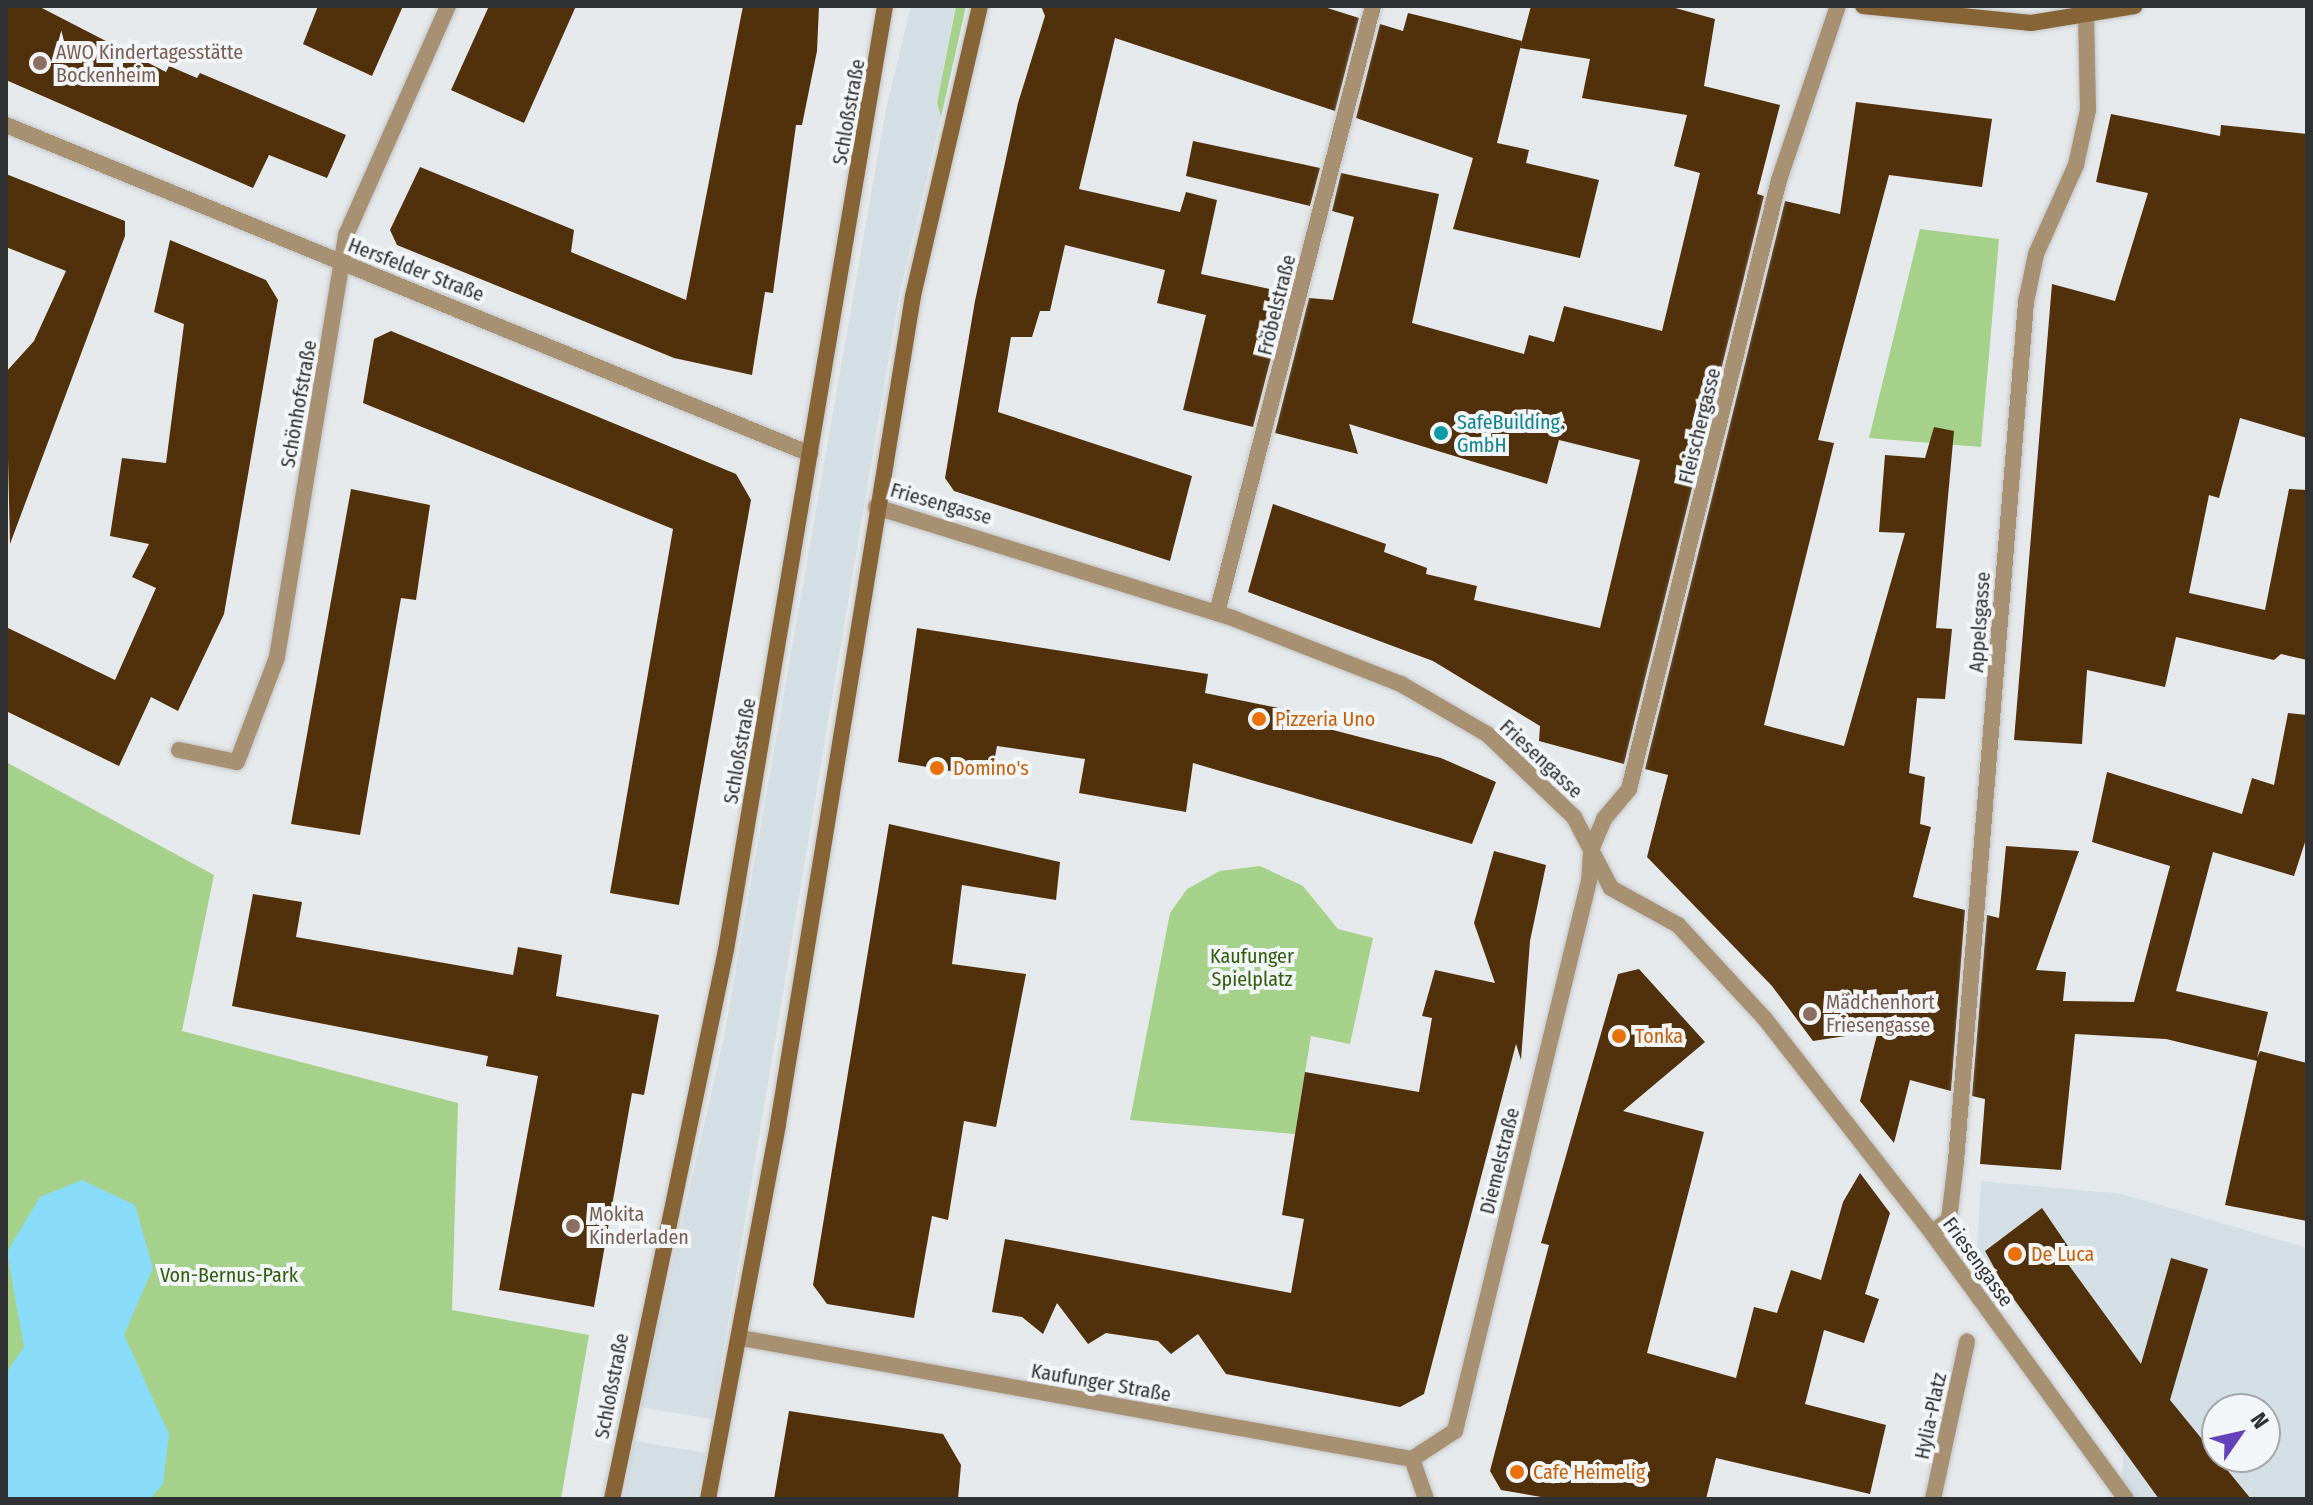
<!DOCTYPE html>
<meta charset="utf-8">
<style>
body{margin:0}
#map{position:relative;width:2313px;height:1505px;overflow:hidden;background:#e6e9eb;font-family:"Fira Sans Condensed",sans-serif}
div>[style]{position:absolute}
[style*='--x']{left:calc(var(--x)*1px);top:calc(var(--y)*1px);width:calc(var(--w)*1px);rotate:calc(var(--a)*1deg)}
.built>*{inset:0;background:#d4dee5}
.green>*{inset:0;background:#a6d18a}
.water>*{inset:0;background:#89dbfa}
.building>*{inset:0;background:#51300c}
.roads{filter:drop-shadow(0 0 2px #c2c4c6) drop-shadow(0 0 2px #c2c4c6)}
.street>*{height:16px;margin:-8px;padding:0 8px;transform-origin:8px;border-radius:8px;background:#a89072}
.secondary>*{height:16px;margin:-8px;padding:0 8px;transform-origin:8px;border-radius:8px;background:#876436}
.dots>*{width:22px;height:22px;translate:-50% -50%;box-sizing:border-box;border:4px solid #f3f6f9;border-radius:50%}
span{translate:-50% -50%;white-space:nowrap;text-align:center;line-height:1.15;-webkit-text-stroke:8px #f3f6f9;paint-order:stroke}
.education-label{font-size:20px;color:#785e54}
.left{translate:0 -50%;text-align:left}
.street-label{font-size:20px;color:#303132}
.culture-label{font-size:20px;color:#0d838f}
.food-label{font-size:20px;color:#c56008}
.park-label{font-size:20px;color:#325b0b}
.frame{position:absolute;inset:0;border:8px solid #303132;pointer-events:none}
.north{position:absolute;left:2201px;top:1393px;width:80px;height:80px;box-sizing:border-box;background:#f3f6f9;border:2px solid #a5a7a9;border-radius:50%;rotate:56deg;font-size:22px;font-weight:700;line-height:32px;text-align:center;color:#303132}
.north::after{content:'';display:block;margin:auto;width:28px;height:36px;background:#6542bb;clip-path:polygon(50% 0,100% 100%,50% 72%,0 100%)}
</style>
<div id="map">
<div class="built">
<div style="clip-path:polygon(911px 6px,955px 6px,937px 103px,941px 117px,899px 296px,712px 1419px,640px 1407px,724px 1037px,886px 109px)"></div>
<div style="clip-path:polygon(evenodd,1981px 1181px,2122px 1194px,2307px 1248px,2307px 1499px,2122px 1499px,2123px 1455px,1977px 1252px,1981px 1181px,2217px 1409px,2265px 1409px,2265px 1457px,2217px 1457px,2217px 1409px)"></div>
<div style="clip-path:polygon(634px 1441px,706px 1453px,696px 1499px,624px 1499px)"></div>
</div>
<div class="green">
<div style="clip-path:polygon(956px 6px,966px 6px,941px 117px,937px 103px)"></div>
<div style="clip-path:polygon(1920px 229px,1999px 239px,1981px 447px,1869px 438px)"></div>
<div style="clip-path:polygon(6px 762px,214px 875px,182px 1031px,458px 1103px,452px 1310px,589px 1335px,561px 1499px,6px 1499px)"></div>
<div style="clip-path:polygon(1260px 866px,1303px 886px,1338px 929px,1373px 938px,1350px 1044px,1311px 1036px,1295px 1134px,1130px 1120px,1170px 913px,1187px 889px,1220px 871px)"></div>
</div>
<div class="water">
<div style="clip-path:polygon(82px 1180px,135px 1205px,153px 1268px,124px 1335px,169px 1434px,163px 1484px,150px 1499px,6px 1499px,6px 1373px,24px 1347px,7px 1252px,40px 1197px)"></div>
</div>
<div class="building">
<div style="clip-path:polygon(6px 6px,38px 6px,166px 72px,169px 66px,197px 78px,200px 73px,346px 135px,327px 178px,269px 155px,253px 188px,6px 80px)"></div>
<div style="clip-path:polygon(318px 6px,403px 6px,372px 76px,303px 44px)"></div>
<div style="clip-path:polygon(489px 6px,576px 6px,524px 123px,451px 90px)"></div>
<div style="clip-path:polygon(743px 6px,819px 6px,817px 51px,802px 125px,796px 125px,773px 293px,765px 292px,752px 375px,674px 358px,397px 245px,390px 230px,420px 167px,574px 230px,571px 252px,686px 300px)"></div>
<div style="clip-path:polygon(1041px 6px,1321px 6px,1359px 18px,1335px 111px,1115px 38px,1079px 189px,1180px 212px,1186px 192px,1217px 200px,1201px 274px,1288px 293px,1253px 427px,1183px 410px,1206px 315px,1157px 303px,1165px 270px,1065px 245px,1050px 311px,1040px 311px,1032px 337px,1011px 337px,998px 412px,1192px 476px,1170px 561px,954px 491px,945px 478px,975px 301px,1018px 103px,1045px 16px)"></div>
<div style="clip-path:polygon(1531px 6px,1668px 6px,1715px 19px,1704px 86px,1780px 105px,1757px 194px,1764px 196px,1624px 764px,1539px 741px,1540px 726px,1433px 661px,1248px 592px,1273px 504px,1386px 544px,1384px 552px,1427px 568px,1426px 574px,1477px 586px,1474px 600px,1600px 628px,1640px 460px,1559px 440px,1547px 484px,1349px 424px,1358px 454px,1275px 433px,1309px 298px,1333px 300px,1354px 217px,1332px 211px,1341px 173px,1439px 194px,1412px 323px,1524px 354px,1529px 335px,1554px 342px,1564px 306px,1662px 331px,1700px 173px,1674px 166px,1687px 115px,1582px 98px,1590px 59px,1520px 48px)"></div>
<div style="clip-path:polygon(1408px 13px,1522px 41px,1497px 143px,1529px 150px,1526px 163px,1599px 180px,1580px 258px,1453px 229px,1473px 158px,1356px 118px,1380px 24px,1403px 31px)"></div>
<div style="clip-path:polygon(1856px 102px,1992px 119px,1982px 187px,1889px 175px,1818px 440px,1834px 443px,1764px 725px,1844px 746px,1905px 533px,1879px 532px,1885px 455px,1925px 458px,1934px 427px,1954px 431px,1936px 628px,1952px 629px,1945px 699px,1917px 698px,1909px 773px,1925px 777px,1920px 824px,1931px 827px,1913px 897px,1965px 910px,1951px 1091px,1910px 1080px,1894px 1143px,1860px 1101px,1878px 1031px,1813px 1041px,1772px 986px,1647px 857px,1668px 775px,1645px 769px,1785px 201px,1840px 214px)"></div>
<div style="clip-path:polygon(2111px 114px,2220px 136px,2221px 125px,2307px 134px,2307px 438px,2240px 418px,2219px 498px,2209px 495px,2189px 593px,2265px 610px,2289px 489px,2307px 490px,2307px 660px,2281px 654px,2274px 660px,2176px 637px,2165px 687px,2087px 670px,2082px 744px,2014px 740px,2052px 284px,2115px 301px,2148px 193px,2096px 182px)"></div>
<div style="clip-path:polygon(1193px 141px,1320px 168px,1310px 206px,1186px 176px)"></div>
<div style="clip-path:polygon(6px 174px,125px 221px,125px 236px,10px 544px,6px 372px,34px 341px,66px 271px,6px 247px)"></div>
<div style="clip-path:polygon(170px 240px,266px 280px,278px 300px,224px 614px,178px 711px,151px 697px,119px 766px,6px 711px,6px 627px,115px 680px,156px 588px,132px 577px,149px 544px,110px 536px,122px 458px,166px 463px,184px 324px,154px 312px)"></div>
<div style="clip-path:polygon(391px 331px,736px 474px,751px 500px,679px 905px,610px 893px,673px 529px,363px 403px,374px 339px)"></div>
<div style="clip-path:polygon(351px 489px,430px 505px,416px 600px,401px 598px,360px 835px,291px 824px)"></div>
<div style="clip-path:polygon(917px 628px,1208px 674px,1205px 693px,1303px 713px,1302px 722px,1441px 758px,1496px 782px,1472px 844px,1193px 763px,1186px 812px,1079px 793px,1085px 759px,997px 746px,991px 778px,898px 762px)"></div>
<div style="clip-path:polygon(2288px 713px,2307px 715px,2307px 836px,2294px 876px,2213px 852px,2176px 991px,2268px 1012px,2257px 1058px,2260px 1051px,2307px 1063px,2307px 1221px,2225px 1205px,2257px 1061px,2166px 1039px,2075px 1034px,2061px 1170px,1980px 1164px,1985px 1099px,1972px 1096px,1987px 915px,1999px 918px,2006px 846px,2079px 851px,2036px 970px,2066px 972px,2063px 1001px,2134px 1002px,2170px 866px,2092px 842px,2107px 772px,2242px 814px,2252px 778px,2274px 785px)"></div>
<div style="clip-path:polygon(889px 824px,1060px 862px,1056px 900px,962px 885px,952px 964px,1026px 974px,996px 1127px,964px 1121px,948px 1220px,932px 1216px,914px 1318px,827px 1304px,813px 1285px)"></div>
<div style="clip-path:polygon(1494px 851px,1546px 865px,1530px 941px,1521px 1060px,1516px 1044px,1424px 1394px,1400px 1407px,1226px 1374px,1198px 1334px,1171px 1354px,1158px 1341px,1106px 1333px,1088px 1344px,1057px 1303px,1043px 1334px,1022px 1317px,992px 1312px,1005px 1239px,1291px 1293px,1304px 1219px,1282px 1215px,1305px 1072px,1419px 1092px,1432px 1018px,1422px 1016px,1435px 970px,1495px 983px,1474px 923px)"></div>
<div style="clip-path:polygon(253px 894px,302px 902px,296px 937px,513px 975px,518px 947px,562px 955px,556px 996px,659px 1015px,644px 1095px,632px 1093px,594px 1307px,499px 1290px,538px 1076px,486px 1066px,488px 1056px,232px 1006px)"></div>
<div style="clip-path:polygon(1639px 969px,1705px 1042px,1623px 1111px,1704px 1132px,1647px 1353px,1736px 1378px,1754px 1307px,1777px 1313px,1791px 1270px,1821px 1280px,1843px 1202px,1860px 1173px,1890px 1213px,1865px 1294px,1879px 1299px,1864px 1343px,1824px 1330px,1805px 1404px,1886px 1425px,1870px 1494px,1716px 1458px,1706px 1499px,1553px 1499px,1501px 1490px,1490px 1471px,1549px 1245px,1541px 1243px,1618px 974px)"></div>
<div style="clip-path:polygon(2042px 1208px,2076px 1258px,2068px 1264px,2141px 1364px,2171px 1258px,2208px 1269px,2170px 1400px,2251px 1499px,2159px 1499px,2003px 1284px,1985px 1251px)"></div>
<div style="clip-path:polygon(789px 1411px,943px 1434px,961px 1465px,958px 1499px,774px 1499px)"></div>
</div>
<div class="roads">
<div class="street">
<div style="--x:6;--y:125;--w:869;--a:22.25"></div>
<div style="--x:876;--y:507;--w:376;--a:17.3"></div>
<div style="--x:1235;--y:619;--w:178;--a:21.4"></div>
<div style="--x:1401;--y:684;--w:99;--a:30.2"></div>
<div style="--x:1487;--y:734;--w:120;--a:43.7"></div>
<div style="--x:1574;--y:817;--w:80;--a:62.5"></div>
<div style="--x:1611;--y:888;--w:77;--a:28.9"></div>
<div style="--x:1678;--y:925;--w:128;--a:47.2"></div>
<div style="--x:1765;--y:1019;--w:271;--a:52"></div>
<div style="--x:1932;--y:1233;--w:329;--a:53.9"></div>
<div style="--x:1217;--y:613;--w:627;--a:-75.59"></div>
<div style="--x:179;--y:750;--w:59;--a:11.7"></div>
<div style="--x:237;--y:762;--w:112;--a:-69.1"></div>
<div style="--x:277;--y:657;--w:428;--a:-80.7"></div>
<div style="--x:346;--y:235;--w:251;--a:-66"></div>
<div style="--x:1932;--y:1233;--w:22;--a:-39"></div>
<div style="--x:1949;--y:1219;--w:58;--a:-83.1"></div>
<div style="--x:1956;--y:1161;--w:862;--a:-85.34"></div>
<div style="--x:2026;--y:302;--w:49;--a:-78.2"></div>
<div style="--x:2036;--y:254;--w:98;--a:-65.8"></div>
<div style="--x:2076;--y:165;--w:56;--a:-77.7"></div>
<div style="--x:2088;--y:110;--w:95;--a:-91.2"></div>
<div style="--x:741;--y:1338;--w:682;--a:10.22"></div>
<div style="--x:1412;--y:1459;--w:51;--a:-33.1"></div>
<div style="--x:1455;--y:1431;--w:566;--a:-76.31"></div>
<div style="--x:1589;--y:881;--w:31;--a:-86"></div>
<div style="--x:1591;--y:850;--w:34;--a:-67"></div>
<div style="--x:1604;--y:819;--w:39;--a:-50"></div>
<div style="--x:1629;--y:789;--w:627;--a:-76.16"></div>
<div style="--x:1779;--y:180;--w:184;--a:-71.3"></div>
<div style="--x:1412;--y:1459;--w:42;--a:70.7"></div>
<div style="--x:1933;--y:1499;--w:161;--a:-77.8"></div>
</div>
<div class="secondary">
<div style="--x:1863;--y:6;--w:169;--a:5.8"></div>
<div style="--x:2031;--y:23;--w:105;--a:-9.3"></div>
<div style="--x:612;--y:1499;--w:561;--a:-78.27"></div>
<div style="--x:726;--y:950;--w:957;--a:-80.44"></div>
<div style="--x:708;--y:1499;--w:381;--a:-79.4"></div>
<div style="--x:778;--y:1124;--w:839;--a:-80.74"></div>
<div style="--x:913;--y:296;--w:298;--a:-77"></div>
</div>
</div>
<div class="dots">
<div style="left:40px;top:63px;background:#8d6e63"></div>
<div style="left:1441px;top:433px;background:#0f9aa8"></div>
<div style="left:1259px;top:719px;background:#e8710a"></div>
<div style="left:937px;top:768px;background:#e8710a"></div>
<div style="left:1810px;top:1014px;background:#8d6e63"></div>
<div style="left:1619px;top:1036px;background:#e8710a"></div>
<div style="left:573px;top:1226px;background:#8d6e63"></div>
<div style="left:2015px;top:1254px;background:#e8710a"></div>
<div style="left:1517px;top:1472px;background:#e8710a"></div>
</div>
<div class="education-label">
<span class="left" style="left:56px;top:64px">AWO Kindertagesstätte<br>Bockenheim</span>
<span class="left" style="left:1826px;top:1014px">Mädchenhort<br>Friesengasse</span>
<span class="left" style="left:589px;top:1226px">Mokita<br>Kinderladen</span>
</div>
<div class="street-label">
<span style="left:849px;top:112px;rotate:-80deg">Schloßstraße</span>
<span style="left:416px;top:270px;rotate:21deg">Hersfelder Straße</span>
<span style="left:1277px;top:305px;rotate:-76deg">Fröbelstraße</span>
<span style="left:299px;top:404px;rotate:-80deg">Schönhofstraße</span>
<span style="left:1700px;top:426px;rotate:-76deg">Fleischergasse</span>
<span style="left:941px;top:504px;rotate:16deg">Friesengasse</span>
<span style="left:1980px;top:622px;rotate:-86deg">Appelsgasse</span>
<span style="left:740px;top:751px;rotate:-80deg">Schloßstraße</span>
<span style="left:1541px;top:759px;rotate:43deg">Friesengasse</span>
<span style="left:1500px;top:1161px;rotate:-76deg">Diemelstraße</span>
<span style="left:1978px;top:1262px;rotate:54deg">Friesengasse</span>
<span style="left:1101px;top:1383px;rotate:10deg">Kaufunger Straße</span>
<span style="left:612px;top:1386px;rotate:-79deg">Schloßstraße</span>
<span style="left:1931px;top:1416px;rotate:-78deg">Hylia-Platz</span>
</div>
<div class="culture-label">
<span class="left" style="left:1457px;top:434px">SafeBuilding.<br>GmbH</span>
</div>
<div class="food-label">
<span class="left" style="left:1275px;top:719px">Pizzeria Uno</span>
<span class="left" style="left:953px;top:768px">Domino's</span>
<span class="left" style="left:1635px;top:1036px">Tonka</span>
<span class="left" style="left:2031px;top:1254px">De Luca</span>
<span class="left" style="left:1533px;top:1472px">Cafe Heimelig</span>
</div>
<div class="park-label">
<span style="left:1252px;top:968px">Kaufunger<br>Spielplatz</span>
<span style="left:229px;top:1275px">Von-Bernus-Park</span>
</div>
<div class="frame"></div>
<div class="north">N</div>
</div>
